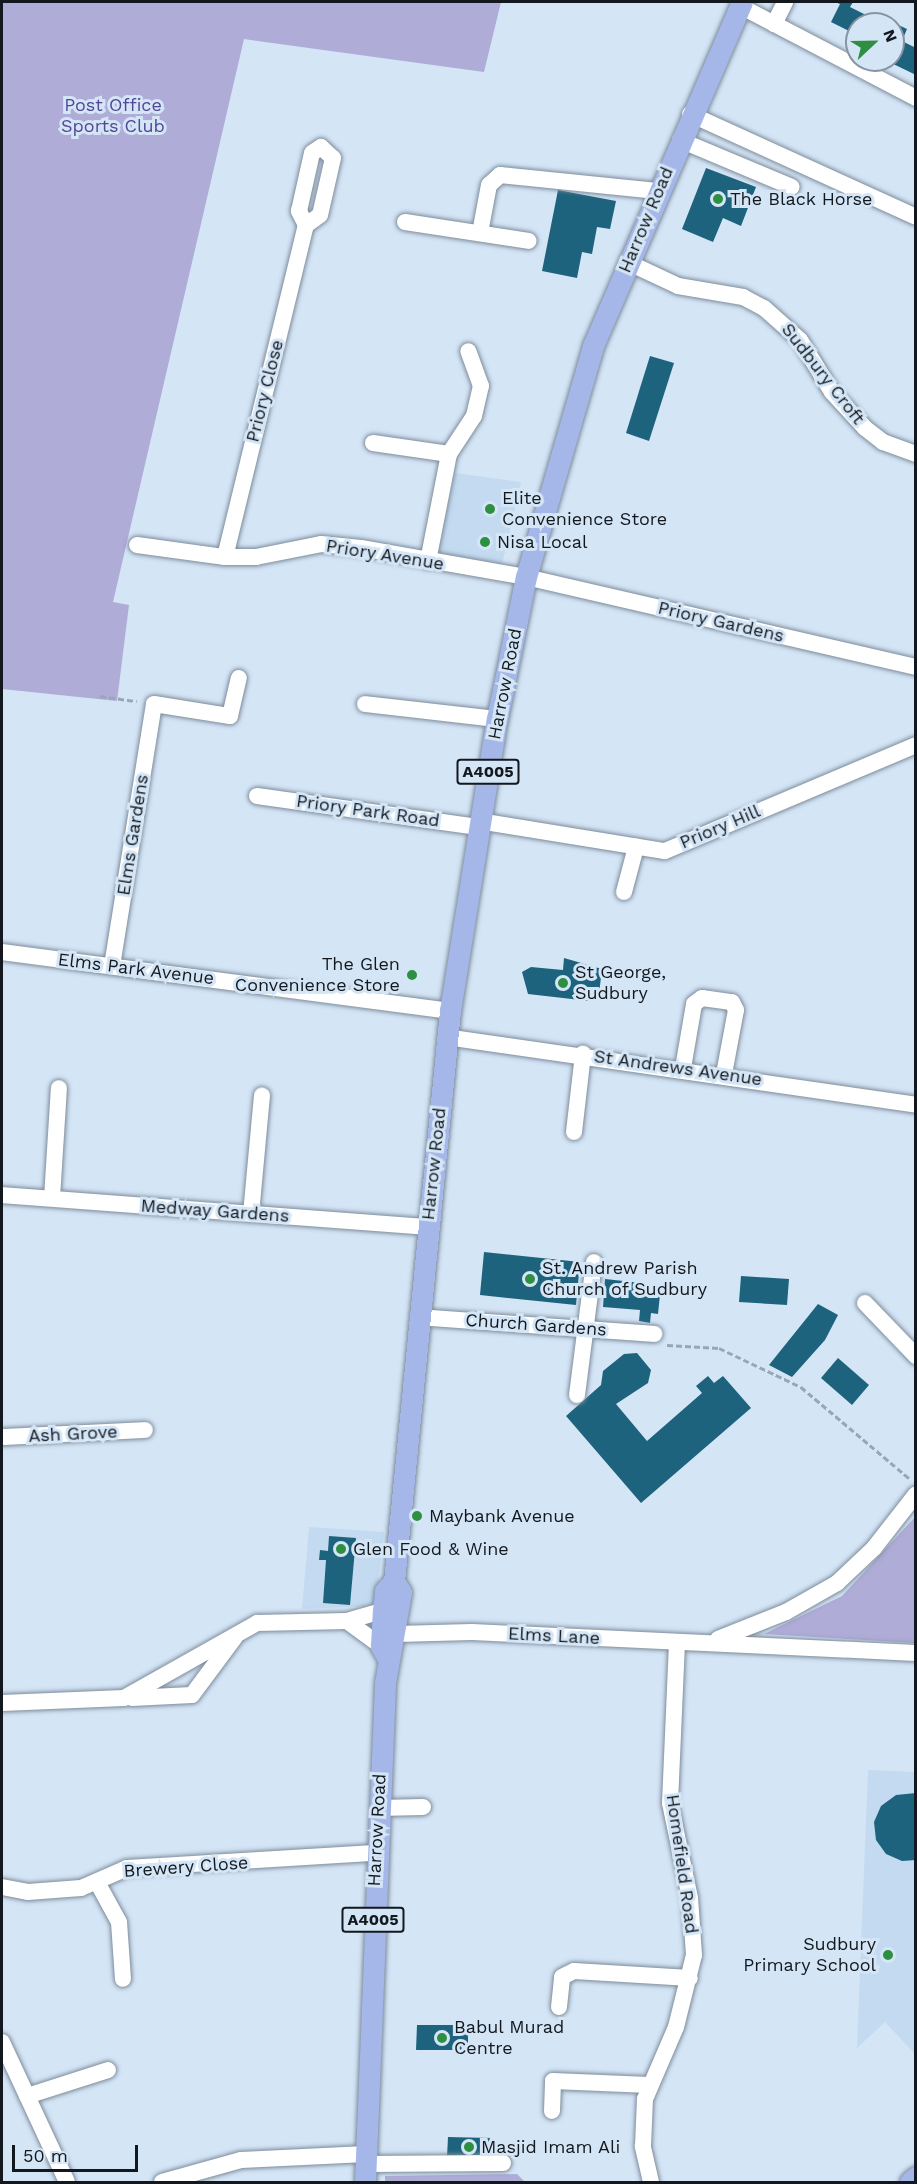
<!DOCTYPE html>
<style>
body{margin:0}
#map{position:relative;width:917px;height:2184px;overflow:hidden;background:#d4e5f6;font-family:"Work Sans",sans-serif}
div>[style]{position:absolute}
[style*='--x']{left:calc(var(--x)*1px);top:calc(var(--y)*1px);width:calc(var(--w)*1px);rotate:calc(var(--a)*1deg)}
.built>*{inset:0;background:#c3daf0}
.green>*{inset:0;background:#afacd7}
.building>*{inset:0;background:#1e637d}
.path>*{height:3px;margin-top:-1.5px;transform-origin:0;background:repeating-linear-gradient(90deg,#99a7b5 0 6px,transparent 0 9px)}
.roads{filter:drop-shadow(0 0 2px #7d8c9b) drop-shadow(0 0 2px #7d8c9b)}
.minor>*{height:16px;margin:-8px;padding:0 8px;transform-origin:8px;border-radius:8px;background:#fff}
.major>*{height:21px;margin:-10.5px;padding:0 10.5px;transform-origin:10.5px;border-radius:10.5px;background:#a5b7e9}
.dots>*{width:16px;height:16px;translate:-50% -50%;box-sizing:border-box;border:3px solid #d4e5f6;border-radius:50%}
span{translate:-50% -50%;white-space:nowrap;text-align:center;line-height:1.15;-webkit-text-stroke:6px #d4e5f6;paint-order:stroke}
.shield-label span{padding:2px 4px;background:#d4e5f6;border:2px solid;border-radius:4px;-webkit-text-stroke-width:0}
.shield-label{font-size:16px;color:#12181e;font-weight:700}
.park-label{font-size:18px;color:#534697}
.poi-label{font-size:18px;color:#12181e}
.left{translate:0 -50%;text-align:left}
.right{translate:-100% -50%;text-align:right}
.street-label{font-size:18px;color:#12181e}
.frame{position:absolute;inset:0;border:3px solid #12181e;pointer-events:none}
.north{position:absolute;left:845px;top:12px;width:60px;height:60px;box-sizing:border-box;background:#d4e5f6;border:2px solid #8693a0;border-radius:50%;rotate:68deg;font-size:16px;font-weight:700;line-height:24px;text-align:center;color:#12181e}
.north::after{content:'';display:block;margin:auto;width:21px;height:27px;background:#2e8f42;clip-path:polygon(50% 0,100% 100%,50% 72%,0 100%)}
.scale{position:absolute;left:12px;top:2145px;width:126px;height:27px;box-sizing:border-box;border:3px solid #12181e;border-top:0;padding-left:8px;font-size:18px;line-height:21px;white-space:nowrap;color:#12181e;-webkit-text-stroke:4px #d4e5f6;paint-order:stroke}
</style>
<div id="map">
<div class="built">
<div style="clip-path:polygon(455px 473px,521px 482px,501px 569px,437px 558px)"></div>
<div style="clip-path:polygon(309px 1527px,384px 1532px,376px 1600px,369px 1606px,302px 1609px)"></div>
<div style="clip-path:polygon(868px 1770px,915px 1772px,915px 2054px,885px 2022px,857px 2048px)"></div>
</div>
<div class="green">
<div style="clip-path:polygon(2px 2px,501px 2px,484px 72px,244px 39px,113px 602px,129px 605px,117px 701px,2px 689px)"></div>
<div style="clip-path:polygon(915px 1517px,915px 1643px,764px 1634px,842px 1596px)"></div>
<div style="clip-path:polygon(517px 2174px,525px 2182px,385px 2182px,385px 2176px)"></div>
</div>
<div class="building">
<div style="clip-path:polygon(835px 2px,853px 2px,850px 7px,884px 24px,857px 24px,857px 35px,831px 22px,840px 4px)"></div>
<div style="clip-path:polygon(892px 22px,907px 29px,902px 41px,916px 48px,916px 75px,885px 60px,893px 60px)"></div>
<div style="clip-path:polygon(706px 168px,756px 187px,741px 226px,723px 218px,713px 242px,682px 229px)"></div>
<div style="clip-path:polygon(558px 190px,616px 201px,610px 229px,597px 227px,592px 254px,582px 252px,577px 278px,542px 271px)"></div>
<div style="clip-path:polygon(650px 356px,674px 363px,649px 441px,626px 433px)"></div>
<div style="clip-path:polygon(564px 958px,602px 969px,598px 1002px,528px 994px,522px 972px,531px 967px,563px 970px)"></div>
<div style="clip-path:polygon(484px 1252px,580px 1262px,576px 1305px,480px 1295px)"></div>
<div style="clip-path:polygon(741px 1276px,789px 1279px,787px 1305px,739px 1302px)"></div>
<div style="clip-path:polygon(605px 1279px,661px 1285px,658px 1314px,651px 1313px,650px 1323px,639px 1321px,640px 1310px,603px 1307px)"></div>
<div style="clip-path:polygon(818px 1304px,838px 1315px,825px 1340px,792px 1377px,769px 1365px)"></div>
<div style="clip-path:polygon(637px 1353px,651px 1370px,648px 1383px,616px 1404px,647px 1441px,702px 1393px,696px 1386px,708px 1376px,714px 1383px,723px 1376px,751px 1408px,641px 1503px,566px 1416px,601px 1385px,603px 1371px,624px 1354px)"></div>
<div style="clip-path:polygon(838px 1358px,869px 1385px,852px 1405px,821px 1378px)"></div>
<div style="clip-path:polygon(329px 1536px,356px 1538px,350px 1605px,323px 1603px,326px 1560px,319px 1560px,320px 1550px,328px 1551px)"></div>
<div style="clip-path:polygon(916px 1793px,916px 1860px,902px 1861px,886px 1854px,876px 1840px,874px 1822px,881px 1806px,896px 1795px)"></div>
<div style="clip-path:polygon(417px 2025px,468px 2025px,468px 2050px,416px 2050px)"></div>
<div style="clip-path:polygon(448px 2137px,491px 2138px,491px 2158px,447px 2157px)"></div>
</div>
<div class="path">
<div style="--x:100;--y:696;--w:37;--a:8"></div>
<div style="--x:667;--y:1345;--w:52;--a:3.3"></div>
<div style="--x:719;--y:1348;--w:91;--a:25.4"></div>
<div style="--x:801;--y:1387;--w:144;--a:40.2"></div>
</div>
<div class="roads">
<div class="minor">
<div style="--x:740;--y:6;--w:199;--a:27.6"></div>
<div style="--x:774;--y:24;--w:25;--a:-63"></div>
<div style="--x:690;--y:114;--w:248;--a:24.5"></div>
<div style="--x:680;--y:140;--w:121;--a:22.8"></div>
<div style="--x:405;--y:222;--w:125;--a:8.7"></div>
<div style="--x:480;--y:233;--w:49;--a:-79.4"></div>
<div style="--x:489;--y:185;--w:15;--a:-42"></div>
<div style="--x:500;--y:175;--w:158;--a:5.8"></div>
<div style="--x:627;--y:262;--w:56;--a:25.2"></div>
<div style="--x:678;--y:286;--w:66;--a:9.6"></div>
<div style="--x:743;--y:297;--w:24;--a:28"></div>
<div style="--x:764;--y:308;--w:48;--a:41.6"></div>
<div style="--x:800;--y:340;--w:61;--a:58.4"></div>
<div style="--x:832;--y:392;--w:49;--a:47.5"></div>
<div style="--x:865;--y:428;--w:23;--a:38"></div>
<div style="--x:883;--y:442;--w:35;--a:20"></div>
<div style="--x:373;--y:443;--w:77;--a:8.2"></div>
<div style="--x:449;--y:454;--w:109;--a:101.1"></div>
<div style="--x:449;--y:454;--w:45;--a:-56.7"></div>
<div style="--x:474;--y:416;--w:31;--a:-77"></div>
<div style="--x:481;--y:386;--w:37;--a:-110"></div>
<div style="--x:137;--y:545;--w:89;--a:7.8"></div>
<div style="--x:225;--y:557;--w:31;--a:0"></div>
<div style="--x:256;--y:557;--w:66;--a:-11.3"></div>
<div style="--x:321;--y:544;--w:40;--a:5.7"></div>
<div style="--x:361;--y:548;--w:168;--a:10"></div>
<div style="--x:526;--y:577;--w:400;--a:13"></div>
<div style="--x:225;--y:557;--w:342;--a:-76.3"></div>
<div style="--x:306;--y:225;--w:16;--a:-117"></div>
<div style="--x:299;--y:211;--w:59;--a:-77.4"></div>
<div style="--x:312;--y:153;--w:11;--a:-34"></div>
<div style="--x:321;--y:147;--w:16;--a:43"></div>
<div style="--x:333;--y:158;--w:58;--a:102.8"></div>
<div style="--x:320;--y:215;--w:17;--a:144"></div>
<div style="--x:365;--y:704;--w:133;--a:6.5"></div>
<div style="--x:257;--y:796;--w:223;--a:8"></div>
<div style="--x:479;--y:821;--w:188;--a:9.2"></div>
<div style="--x:665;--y:851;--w:272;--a:-22.9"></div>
<div style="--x:624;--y:892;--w:47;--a:-75.1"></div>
<div style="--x:2;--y:952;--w:452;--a:7.5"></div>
<div style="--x:112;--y:966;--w:265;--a:-80.9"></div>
<div style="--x:154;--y:704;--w:77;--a:9"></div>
<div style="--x:230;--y:716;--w:39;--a:-77"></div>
<div style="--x:446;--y:1037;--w:475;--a:8.2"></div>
<div style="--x:683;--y:1068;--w:65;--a:-80.2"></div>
<div style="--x:694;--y:1004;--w:10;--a:-37"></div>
<div style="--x:702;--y:998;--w:30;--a:8"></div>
<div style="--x:732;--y:1002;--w:9;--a:63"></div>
<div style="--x:736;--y:1010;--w:65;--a:100.6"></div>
<div style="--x:574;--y:1132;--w:79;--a:-83.4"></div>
<div style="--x:2;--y:1195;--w:427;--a:4.3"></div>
<div style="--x:52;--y:1198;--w:110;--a:-86.4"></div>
<div style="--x:251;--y:1214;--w:119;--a:-84.7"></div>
<div style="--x:865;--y:1303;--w:74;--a:46.1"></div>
<div style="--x:418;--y:1317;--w:237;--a:4.1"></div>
<div style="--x:577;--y:1395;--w:134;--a:-82.7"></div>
<div style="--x:2;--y:1437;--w:143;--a:-2.8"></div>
<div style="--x:347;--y:1621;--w:42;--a:36.3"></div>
<div style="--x:396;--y:1634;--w:76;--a:-1.5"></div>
<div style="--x:472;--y:1632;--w:444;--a:2.7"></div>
<div style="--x:718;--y:1639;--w:73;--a:-21.7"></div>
<div style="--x:786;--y:1612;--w:59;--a:-29.6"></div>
<div style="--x:837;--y:1583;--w:51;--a:-43.4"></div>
<div style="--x:874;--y:1548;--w:68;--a:-52.1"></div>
<div style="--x:132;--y:1698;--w:60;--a:-2.9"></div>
<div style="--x:192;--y:1695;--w:72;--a:-53.4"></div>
<div style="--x:2;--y:1703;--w:122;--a:-2.3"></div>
<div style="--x:124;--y:1698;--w:153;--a:-29.4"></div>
<div style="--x:257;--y:1623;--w:90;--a:-1.3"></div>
<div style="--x:347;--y:1621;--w:37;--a:-16"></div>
<div style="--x:379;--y:1808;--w:44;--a:-1.3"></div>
<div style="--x:97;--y:1882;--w:46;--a:61.2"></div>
<div style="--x:119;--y:1922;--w:57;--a:86"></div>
<div style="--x:2;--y:1887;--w:26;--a:11"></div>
<div style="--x:28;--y:1892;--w:53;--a:-4.3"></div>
<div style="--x:81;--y:1888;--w:50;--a:-23.5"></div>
<div style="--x:127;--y:1868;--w:248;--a:-3.5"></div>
<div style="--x:559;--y:2007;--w:30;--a:-84"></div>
<div style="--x:562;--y:1977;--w:13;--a:-27"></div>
<div style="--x:574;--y:1971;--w:116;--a:3.5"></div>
<div style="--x:2;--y:2042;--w:154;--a:65.1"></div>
<div style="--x:27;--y:2096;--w:85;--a:-17.8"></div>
<div style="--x:552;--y:2111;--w:30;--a:-88"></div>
<div style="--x:553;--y:2081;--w:96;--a:2.4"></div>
<div style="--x:366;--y:2164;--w:137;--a:-0.4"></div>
<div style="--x:162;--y:2182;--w:82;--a:-15.6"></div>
<div style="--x:241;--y:2160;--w:125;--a:-2.7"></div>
<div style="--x:651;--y:2182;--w:37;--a:-103"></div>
<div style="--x:643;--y:2146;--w:47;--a:-87.6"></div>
<div style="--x:645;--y:2099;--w:78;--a:-66.7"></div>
<div style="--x:676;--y:2027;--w:74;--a:-76"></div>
<div style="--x:694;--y:1955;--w:57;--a:-94"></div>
<div style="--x:690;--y:1898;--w:97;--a:-101.9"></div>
<div style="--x:670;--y:1803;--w:160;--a:-87.5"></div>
</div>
<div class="major">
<div style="--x:387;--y:1657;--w:13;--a:-119"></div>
<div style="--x:381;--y:1646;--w:35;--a:-87"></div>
<div style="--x:383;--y:1611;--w:20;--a:-84"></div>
<div style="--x:385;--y:1591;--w:13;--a:-48"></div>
<div style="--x:394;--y:1581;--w:573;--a:-84.39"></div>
<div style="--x:450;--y:1011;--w:296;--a:-80.9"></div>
<div style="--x:497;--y:719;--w:145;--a:-78.5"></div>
<div style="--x:526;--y:577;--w:241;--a:-73.8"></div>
<div style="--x:593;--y:346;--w:375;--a:-66.6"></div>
<div style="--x:365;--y:2182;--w:499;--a:-87.7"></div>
<div style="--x:385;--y:1683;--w:92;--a:-80"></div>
<div style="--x:401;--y:1592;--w:13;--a:-122"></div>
<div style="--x:910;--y:2182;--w:8;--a:-40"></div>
</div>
</div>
<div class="dots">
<div style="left:718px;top:199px;background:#2e8f42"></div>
<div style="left:490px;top:509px;background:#2e8f42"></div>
<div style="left:485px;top:542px;background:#2e8f42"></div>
<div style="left:412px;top:975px;background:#2e8f42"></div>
<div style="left:563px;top:983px;background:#2e8f42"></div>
<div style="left:530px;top:1279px;background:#2e8f42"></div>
<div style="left:417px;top:1516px;background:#2e8f42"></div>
<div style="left:341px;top:1549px;background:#2e8f42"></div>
<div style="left:888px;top:1955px;background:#2e8f42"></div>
<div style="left:442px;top:2038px;background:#2e8f42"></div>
<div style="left:469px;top:2147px;background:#2e8f42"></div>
</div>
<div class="shield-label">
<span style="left:488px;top:772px">A4005</span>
<span style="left:373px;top:1920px">A4005</span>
</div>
<div class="park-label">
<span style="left:113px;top:116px">Post Office<br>Sports Club</span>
</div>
<div class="poi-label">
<span class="left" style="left:730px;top:199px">The Black Horse</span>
<span class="left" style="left:502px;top:509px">Elite<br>Convenience Store</span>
<span class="left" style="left:497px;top:542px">Nisa Local</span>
<span class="right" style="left:400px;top:975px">The Glen<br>Convenience Store</span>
<span class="left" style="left:575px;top:983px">St George,<br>Sudbury</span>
<span class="left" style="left:542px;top:1279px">St. Andrew Parish<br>Church of Sudbury</span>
<span class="left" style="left:429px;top:1516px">Maybank Avenue</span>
<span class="left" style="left:353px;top:1549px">Glen Food &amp; Wine</span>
<span class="right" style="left:876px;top:1955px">Sudbury<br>Primary School</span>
<span class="left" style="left:454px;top:2038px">Babul Murad<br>Centre</span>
<span class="left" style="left:481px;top:2147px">Masjid Imam Ali</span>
</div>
<div class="street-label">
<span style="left:646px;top:220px;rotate:-67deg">Harrow Road</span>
<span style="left:823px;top:374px;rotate:52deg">Sudbury Croft</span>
<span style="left:265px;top:391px;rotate:-76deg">Priory Close</span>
<span style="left:385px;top:555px;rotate:9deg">Priory Avenue</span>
<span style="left:721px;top:622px;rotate:13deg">Priory Gardens</span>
<span style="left:505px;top:684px;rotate:-79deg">Harrow Road</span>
<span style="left:368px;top:811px;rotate:8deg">Priory Park Road</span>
<span style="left:720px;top:827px;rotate:-23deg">Priory Hill</span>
<span style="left:133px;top:835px;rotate:-81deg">Elms Gardens</span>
<span style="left:136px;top:969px;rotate:7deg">Elms Park Avenue</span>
<span style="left:678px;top:1068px;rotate:8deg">St Andrews Avenue</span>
<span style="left:434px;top:1164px;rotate:-84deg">Harrow Road</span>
<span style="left:215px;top:1211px;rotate:4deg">Medway Gardens</span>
<span style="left:536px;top:1325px;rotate:4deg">Church Gardens</span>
<span style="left:73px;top:1434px;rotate:-3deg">Ash Grove</span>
<span style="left:554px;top:1636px;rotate:3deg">Elms Lane</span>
<span style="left:377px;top:1830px;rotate:-87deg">Harrow Road</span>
<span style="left:682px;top:1864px;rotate:82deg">Homefield Road</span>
<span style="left:186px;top:1867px;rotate:-4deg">Brewery Close</span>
</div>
<div class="frame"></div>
<div class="north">N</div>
<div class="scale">50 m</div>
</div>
